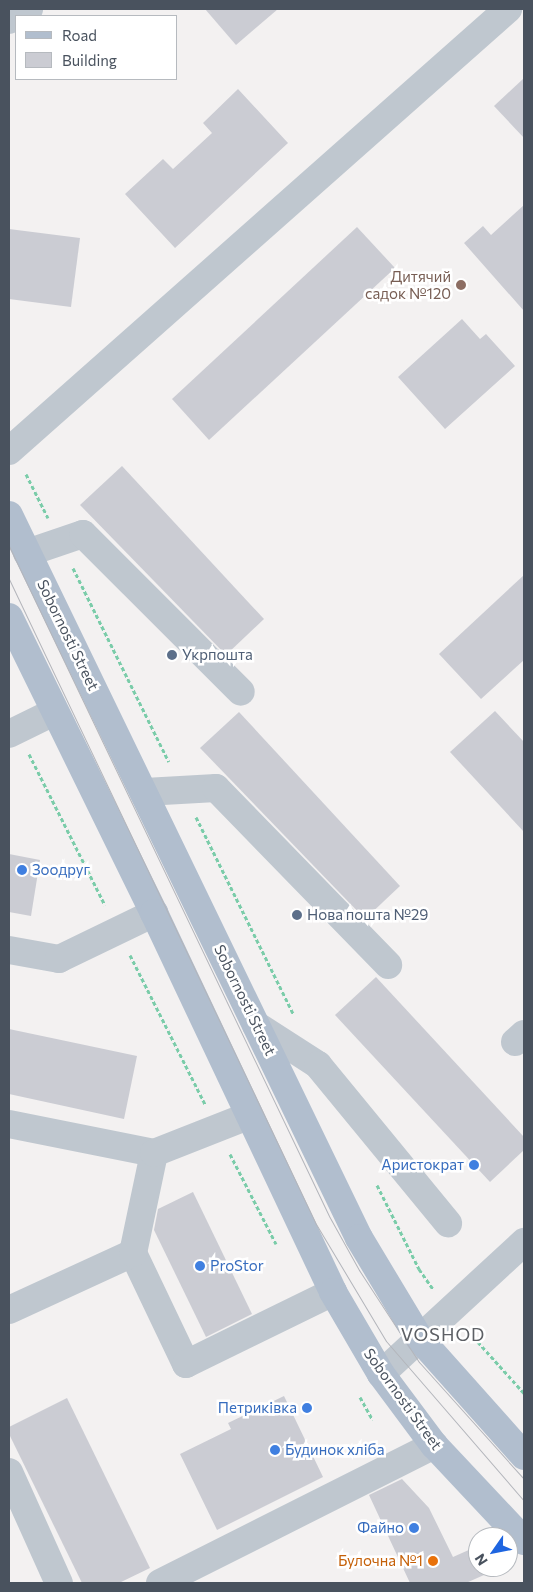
<!DOCTYPE html>
<meta charset="utf-8">
<style>
body{margin:0}
#map{position:relative;width:533px;height:1592px;overflow:hidden;background:#f3f1f1;font-family:Commissioner,sans-serif}
div>[style]{position:absolute}
[style*='--x']{left:calc(var(--x)*1px);top:calc(var(--y)*1px);width:calc(var(--w)*1px);rotate:calc(var(--a)*1deg)}
.building>*{inset:0;background:#cbccd3}
.path>*{height:3px;margin-top:-1.5px;transform-origin:0;background:repeating-linear-gradient(90deg,#7acca9 0 4px,transparent 0 6.5px)}
.minor>*{height:28px;margin:-14px;padding:0 14px;transform-origin:14px;border-radius:14px;background:#bfc7cf}
.major>*{height:28px;margin:-14px;padding:0 14px;transform-origin:14px;border-radius:14px;background:#b1bece}
.tram>*{height:1px;margin:-0.5px;padding:0 0.5px;transform-origin:0.5px;border-radius:0.5px;background:#b3b5bb}
.dots>*{width:14px;height:14px;translate:-50% -50%;box-sizing:border-box;border:2px solid #fff;border-radius:50%}
span{translate:-50% -50%;white-space:nowrap;text-align:center;line-height:1.15;-webkit-text-stroke:5px #fff;paint-order:stroke}
.education-label{font-size:15px;color:#785e54}
.right{translate:-100% -50%;text-align:right}
.street-label{font-size:15px;color:#49525e}
.service-label{font-size:15px;color:#4e5e75}
.left{translate:0 -50%;text-align:left}
.shop-label{font-size:15px;color:#366cbe}
.food-label{font-size:15px;color:#c56008}
.quarter-label{font-size:18px;color:#5d6065;letter-spacing:1px}
.frame{position:absolute;inset:0;border:10px solid #49525e;pointer-events:none}
.legend{position:absolute;left:15px;top:15px;width:162px;height:65px;box-sizing:border-box;background:#fff;border:1px solid #b6babf;margin:0;padding:6px 9px;list-style:none;font-size:15px;color:#49525e}
.legend li{display:flex;align-items:center;gap:10px;height:25px}
.legend b{width:25px;border:1px solid #b6babf}
.north{position:absolute;left:468px;top:1527px;width:50px;height:50px;box-sizing:border-box;background:#fff;border:1px solid #b6babf;border-radius:50%;rotate:237deg;font-size:14px;font-weight:700;line-height:20px;text-align:center;color:#49525e}
.north::after{content:'';display:block;margin:auto;width:18px;height:22px;background:#1e65e0;clip-path:polygon(50% 0,100% 100%,50% 72%,0 100%)}
</style>
<div id="map">
<div class="building">
<div style="clip-path:polygon(205px 9px,278px 9px,236px 45px)"></div>
<div style="clip-path:polygon(524px 78px,524px 138px,494px 106px)"></div>
<div style="clip-path:polygon(238px 89px,288px 143px,175px 248px,125px 194px,163px 159px,173px 169px,212px 133px,203px 123px)"></div>
<div style="clip-path:polygon(524px 205px,524px 311px,464px 243px,483px 226px,491px 235px)"></div>
<div style="clip-path:polygon(357px 227px,395px 268px,209px 440px,172px 399px)"></div>
<div style="clip-path:polygon(9px 229px,80px 238px,71px 307px,9px 299px)"></div>
<div style="clip-path:polygon(462px 319px,480px 339px,486px 334px,515px 366px,445px 429px,398px 377px)"></div>
<div style="clip-path:polygon(122px 466px,264px 619px,226px 655px,80px 505px)"></div>
<div style="clip-path:polygon(524px 575px,524px 660px,481px 699px,439px 654px)"></div>
<div style="clip-path:polygon(495px 711px,524px 742px,524px 832px,450px 752px)"></div>
<div style="clip-path:polygon(239px 712px,400px 886px,365px 919px,200px 748px)"></div>
<div style="clip-path:polygon(9px 854px,40px 860px,31px 916px,9px 912px)"></div>
<div style="clip-path:polygon(376px 977px,524px 1137px,524px 1150px,490px 1182px,335px 1015px)"></div>
<div style="clip-path:polygon(9px 1029px,137px 1056px,124px 1119px,9px 1094px)"></div>
<div style="clip-path:polygon(193px 1192px,252px 1314px,206px 1337px,154px 1230px,158px 1209px)"></div>
<div style="clip-path:polygon(284px 1396px,323px 1477px,217px 1530px,180px 1454px,231px 1429px,228px 1423px)"></div>
<div style="clip-path:polygon(67px 1398px,150px 1568px,119px 1583px,82px 1583px,9px 1434px,9px 1427px)"></div>
<div style="clip-path:polygon(402px 1479px,429px 1508px,453px 1557px,471px 1549px,484px 1575px,466px 1583px,410px 1583px,369px 1495px)"></div>
</div>
<div class="path">
<div style="--x:26;--y:474;--w:49;--a:63.4"></div>
<div style="--x:73;--y:568;--w:216;--a:63.7"></div>
<div style="--x:29;--y:754;--w:169;--a:63.3"></div>
<div style="--x:196;--y:817;--w:219;--a:63.7"></div>
<div style="--x:130;--y:955;--w:167;--a:63.3"></div>
<div style="--x:230;--y:1154;--w:101;--a:62.9"></div>
<div style="--x:377;--y:1185;--w:94;--a:63.4"></div>
<div style="--x:419;--y:1269;--w:24;--a:55"></div>
<div style="--x:469;--y:1332;--w:82;--a:48"></div>
<div style="--x:360;--y:1397;--w:26;--a:61"></div>
</div>
<div class="minor">
<div style="--x:9;--y:20;--w:23;--a:-29"></div>
<div style="--x:9;--y:451;--w:667;--a:-41.53"></div>
<div style="--x:27;--y:553;--w:59;--a:-18.7"></div>
<div style="--x:83;--y:534;--w:223;--a:45"></div>
<div style="--x:9;--y:734;--w:50;--a:-26.1"></div>
<div style="--x:145;--y:792;--w:71;--a:-3.2"></div>
<div style="--x:216;--y:788;--w:247;--a:45.8"></div>
<div style="--x:9;--y:950;--w:51;--a:10.2"></div>
<div style="--x:59;--y:959;--w:106;--a:-25.8"></div>
<div style="--x:256;--y:1025;--w:74;--a:32.8"></div>
<div style="--x:318;--y:1065;--w:205;--a:50.6"></div>
<div style="--x:515;--y:1042;--w:12;--a:-42"></div>
<div style="--x:9;--y:1124;--w:148;--a:11.3"></div>
<div style="--x:133;--y:1253;--w:123;--a:64.5"></div>
<div style="--x:186;--y:1364;--w:164;--a:-26.1"></div>
<div style="--x:9;--y:1310;--w:136;--a:-24.7"></div>
<div style="--x:133;--y:1253;--w:102;--a:-78.1"></div>
<div style="--x:154;--y:1153;--w:101;--a:-21.5"></div>
<div style="--x:381;--y:1374;--w:195;--a:-42.7"></div>
<div style="--x:9;--y:1472;--w:122;--a:65.8"></div>
<div style="--x:160;--y:1583;--w:307;--a:-26.7"></div>
</div>
<div class="major">
<div style="--x:9;--y:515;--w:803;--a:64.17"></div>
<div style="--x:359;--y:1238;--w:117;--a:59"></div>
<div style="--x:419;--y:1338;--w:158;--a:48.3"></div>
<div style="--x:9;--y:617;--w:330;--a:63.9"></div>
<div style="--x:154;--y:913;--w:419;--a:64.7"></div>
<div style="--x:333;--y:1292;--w:95;--a:59.7"></div>
<div style="--x:381;--y:1374;--w:89;--a:53.3"></div>
<div style="--x:434;--y:1445;--w:132;--a:46.8"></div>
</div>
<div class="tram">
<div style="--x:9;--y:546;--w:742;--a:64.47"></div>
<div style="--x:329;--y:1216;--w:62;--a:60.9"></div>
<div style="--x:359;--y:1270;--w:110;--a:56.9"></div>
<div style="--x:419;--y:1362;--w:157;--a:48.1"></div>
<div style="--x:9;--y:579;--w:714;--a:64.55"></div>
<div style="--x:316;--y:1224;--w:136;--a:59.1"></div>
<div style="--x:386;--y:1341;--w:211;--a:49.2"></div>
</div>
<div class="dots">
<div style="left:461px;top:285px;background:#8d6e63"></div>
<div style="left:172px;top:655px;background:#5c6f8a"></div>
<div style="left:22px;top:870px;background:#3f7fe0"></div>
<div style="left:297px;top:915px;background:#5c6f8a"></div>
<div style="left:474px;top:1165px;background:#3f7fe0"></div>
<div style="left:200px;top:1266px;background:#3f7fe0"></div>
<div style="left:307px;top:1408px;background:#3f7fe0"></div>
<div style="left:275px;top:1450px;background:#3f7fe0"></div>
<div style="left:414px;top:1528px;background:#3f7fe0"></div>
<div style="left:433px;top:1561px;background:#e8710a"></div>
</div>
<div class="education-label">
<span class="right" style="left:451px;top:285px">Дитячий<br>садок №120</span>
</div>
<div class="street-label">
<span style="left:68px;top:635px;rotate:64deg">Sobornosti Street</span>
<span style="left:245px;top:1000px;rotate:64deg">Sobornosti Street</span>
<span style="left:403px;top:1399px;rotate:54deg">Sobornosti Street</span>
</div>
<div class="service-label">
<span class="left" style="left:182px;top:655px">Укрпошта</span>
<span class="left" style="left:307px;top:915px">Нова пошта №29</span>
</div>
<div class="shop-label">
<span class="left" style="left:32px;top:870px">Зоодруг</span>
<span class="right" style="left:464px;top:1165px">Аристократ</span>
<span class="left" style="left:210px;top:1266px">ProStor</span>
<span class="right" style="left:297px;top:1408px">Петриківка</span>
<span class="left" style="left:285px;top:1450px">Будинок хліба</span>
<span class="right" style="left:404px;top:1528px">Файно</span>
</div>
<div class="food-label">
<span class="right" style="left:423px;top:1561px">Булочна №1</span>
</div>
<div class="quarter-label">
<span style="left:443px;top:1334px">VOSHOD</span>
</div>
<div class="frame"></div>
<ul class="legend">
<li><b style="height:6px;background:#b1bece"></b>Road</li>
<li><b style="height:14px;background:#cbccd3"></b>Building</li>
</ul>
<div class="north">N</div>
</div>
